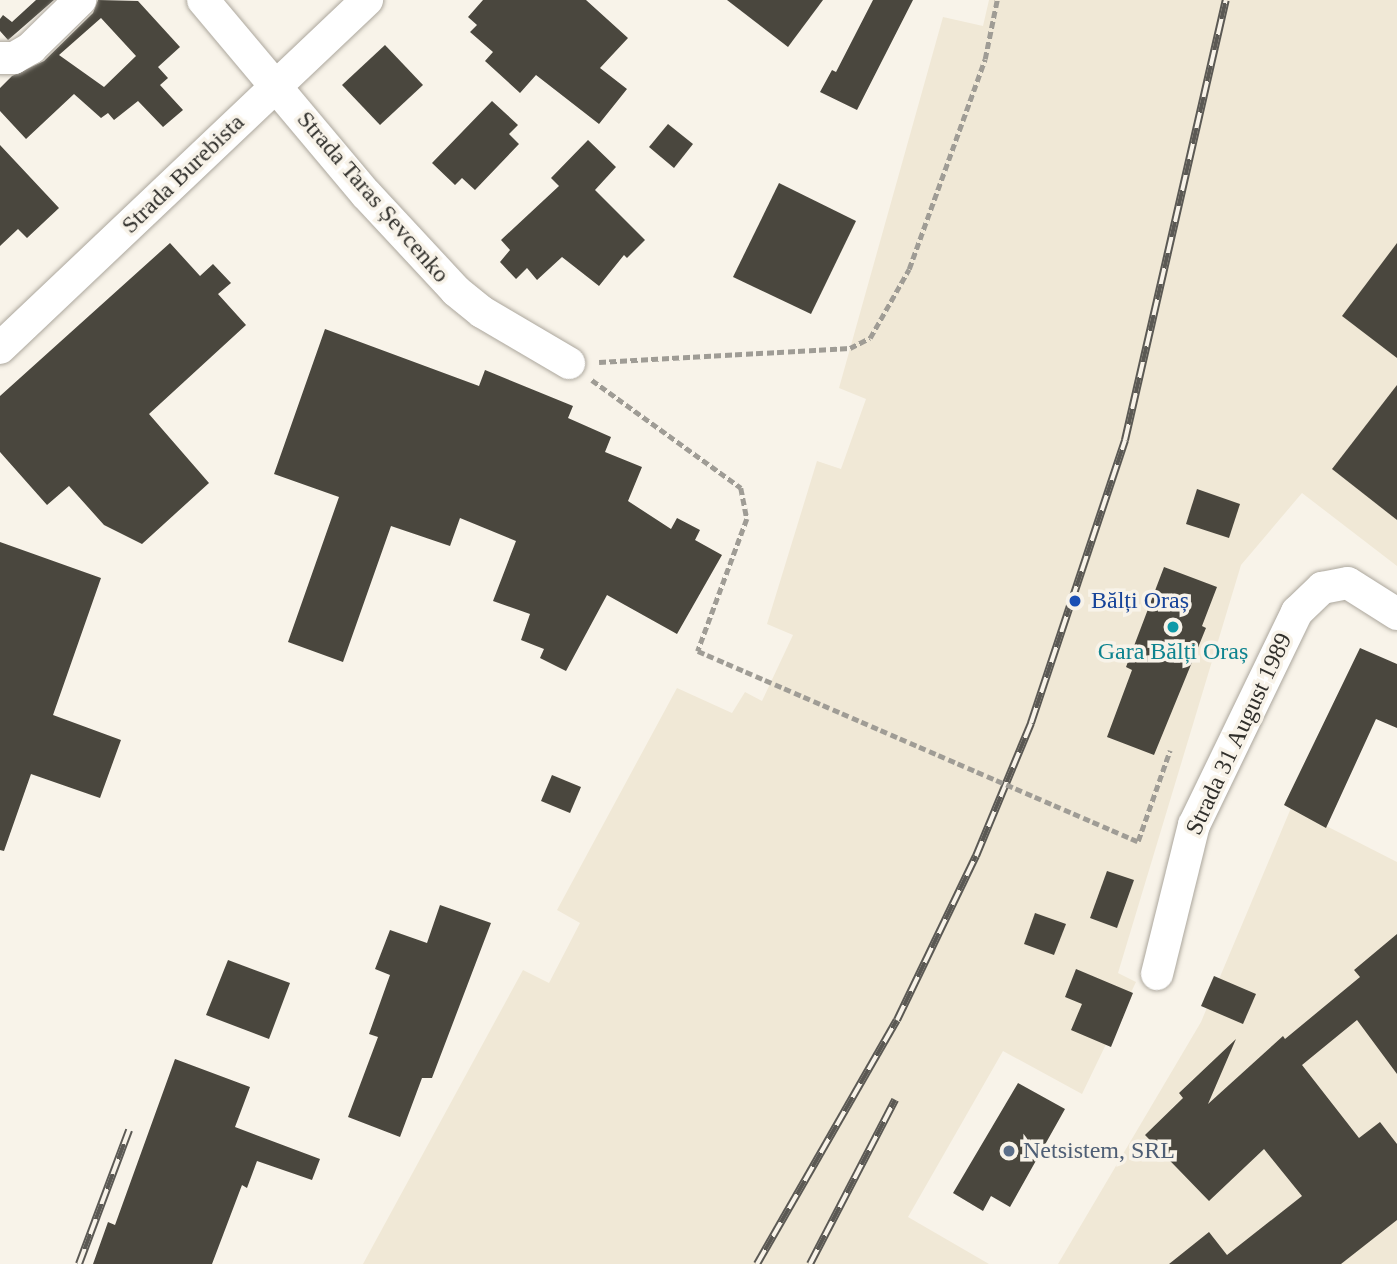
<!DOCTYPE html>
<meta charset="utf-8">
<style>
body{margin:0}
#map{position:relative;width:1397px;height:1264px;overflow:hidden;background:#f8f3e9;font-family:"Times New Roman",serif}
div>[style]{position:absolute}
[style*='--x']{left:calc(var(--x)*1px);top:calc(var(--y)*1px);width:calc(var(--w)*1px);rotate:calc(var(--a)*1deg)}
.built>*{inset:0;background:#f0e8d6}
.building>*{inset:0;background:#4a473e}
.path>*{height:4.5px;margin-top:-2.25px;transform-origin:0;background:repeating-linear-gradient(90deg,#9f9c95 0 7px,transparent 0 10.5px)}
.roads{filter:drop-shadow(0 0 2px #aca79d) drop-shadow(0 0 2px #aca79d)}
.minor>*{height:32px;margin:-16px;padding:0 16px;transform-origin:16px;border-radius:16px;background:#fff}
.rail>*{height:8px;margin-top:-4px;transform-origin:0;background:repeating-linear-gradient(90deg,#f8f3e9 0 16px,#5b5954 0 32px);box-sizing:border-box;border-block:2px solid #5b5954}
.path-bridge>*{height:4.5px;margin-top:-2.25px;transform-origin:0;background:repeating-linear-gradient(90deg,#9f9c95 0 7px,transparent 0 10.5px)}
.dots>*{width:19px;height:19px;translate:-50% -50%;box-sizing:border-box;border:4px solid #f8f3e9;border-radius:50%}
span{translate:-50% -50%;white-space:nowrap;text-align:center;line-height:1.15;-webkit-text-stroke:7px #f8f3e9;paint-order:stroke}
.street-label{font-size:24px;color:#302f2b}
.transit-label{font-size:24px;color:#164399}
.left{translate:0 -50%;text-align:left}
.culture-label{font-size:24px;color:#0d838f}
.service-label{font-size:24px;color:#4e5e75}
</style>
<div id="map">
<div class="built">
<div style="clip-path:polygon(989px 0,1397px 0,1397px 566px,1302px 493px,1241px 565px,1118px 973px,1136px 982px,1082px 1094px,1003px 1051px,908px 1217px,989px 1264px,363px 1264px,523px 970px,549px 983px,580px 923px,557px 910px,677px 688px,732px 713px,745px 692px,762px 701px,793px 635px,767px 624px,817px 461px,841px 469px,866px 399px,839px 388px,943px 17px,983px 26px)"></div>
<div style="clip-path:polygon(1291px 808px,1397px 862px,1397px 1264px,1058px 1264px,1201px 1022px)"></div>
</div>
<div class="building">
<div style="clip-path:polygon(36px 0,54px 0,8px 40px,0 31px,0 19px,3px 15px,12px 22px)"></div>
<div style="clip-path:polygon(evenodd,98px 0,138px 1px,180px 47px,158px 67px,168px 78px,160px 85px,183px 110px,163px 127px,138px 101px,114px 120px,108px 113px,101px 118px,74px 94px,26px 139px,0 111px,0 88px,12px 76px,44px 61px,93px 13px,98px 0,101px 18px,136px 56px,104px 87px,59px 55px,101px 18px)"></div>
<div style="clip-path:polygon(483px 0,586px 0,628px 38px,600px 68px,627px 89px,599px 124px,536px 75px,520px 93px,485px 61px,493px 52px,470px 32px,477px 25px,468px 17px)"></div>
<div style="clip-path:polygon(727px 0,823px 0,788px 47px)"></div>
<div style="clip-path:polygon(873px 0,913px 0,857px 110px,820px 92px,832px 70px,836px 72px)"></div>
<div style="clip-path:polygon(385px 45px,423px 85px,380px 125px,342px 85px)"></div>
<div style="clip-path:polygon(492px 101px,518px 125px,509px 134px,519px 144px,475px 190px,462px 178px,455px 185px,432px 163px)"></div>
<div style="clip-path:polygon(668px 124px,693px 144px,674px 168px,649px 147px)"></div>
<div style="clip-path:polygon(588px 140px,616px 167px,595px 190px,645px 240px,627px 258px,624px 255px,599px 286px,562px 257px,537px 280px,527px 268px,516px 279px,500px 262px,510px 250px,501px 240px,559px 186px,551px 178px)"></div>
<div style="clip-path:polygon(0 145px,59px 208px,27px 238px,18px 229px,0 246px)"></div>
<div style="clip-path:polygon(779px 183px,856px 221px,811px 314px,733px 277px)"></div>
<div style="clip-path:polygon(170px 243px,200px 276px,213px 264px,231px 283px,218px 294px,246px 325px,149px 414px,209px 483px,142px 544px,104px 525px,69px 486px,47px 505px,0 452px,0 396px)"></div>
<div style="clip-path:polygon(1397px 243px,1397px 358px,1342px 316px)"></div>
<div style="clip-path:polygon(325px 329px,479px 386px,485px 370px,573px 406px,568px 418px,611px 437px,605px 452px,642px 467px,628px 501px,671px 529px,677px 518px,700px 530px,695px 540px,722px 555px,677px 634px,607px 595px,566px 671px,540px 658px,544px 649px,521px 640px,530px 614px,493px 601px,516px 541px,460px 518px,450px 546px,391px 526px,343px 662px,288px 642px,339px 497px,274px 474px)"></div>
<div style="clip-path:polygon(1397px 385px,1397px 520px,1332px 469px)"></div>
<div style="clip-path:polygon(1197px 489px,1240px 504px,1229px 538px,1186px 524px)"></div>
<div style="clip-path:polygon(0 542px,101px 578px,53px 715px,121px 740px,100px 798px,31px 774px,4px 851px,0 850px)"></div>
<div style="clip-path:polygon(1164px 567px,1217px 587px,1202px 626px,1206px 628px,1154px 755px,1107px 737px,1132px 670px,1126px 667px)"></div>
<div style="clip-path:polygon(1360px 648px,1397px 664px,1397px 728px,1376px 719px,1326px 828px,1284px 805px)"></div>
<div style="clip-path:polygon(552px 775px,581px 787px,570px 813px,541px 801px)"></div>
<div style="clip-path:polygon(1107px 871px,1134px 880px,1117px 928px,1090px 918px)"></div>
<div style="clip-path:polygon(440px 905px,491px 923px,432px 1078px,422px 1078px,400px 1137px,348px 1117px,378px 1037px,369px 1034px,390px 975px,375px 969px,390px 930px,427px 943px)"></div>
<div style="clip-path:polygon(1035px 913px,1066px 924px,1054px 955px,1024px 944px)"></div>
<div style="clip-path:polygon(1397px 934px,1397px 1074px,1357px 1020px,1302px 1065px,1359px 1138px,1380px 1122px,1397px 1144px,1397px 1220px,1341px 1264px,1169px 1264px,1209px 1232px,1227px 1255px,1302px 1196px,1264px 1149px,1209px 1201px,1145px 1135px,1183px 1098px,1179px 1093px,1236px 1039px,1208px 1104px,1283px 1036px,1285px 1039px,1360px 977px,1354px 970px)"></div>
<div style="clip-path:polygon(228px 960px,290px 983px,269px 1039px,206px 1015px)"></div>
<div style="clip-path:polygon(1076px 969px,1133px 993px,1111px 1047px,1071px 1030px,1082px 1004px,1065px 997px)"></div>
<div style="clip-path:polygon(1214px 976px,1256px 994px,1243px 1024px,1201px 1006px)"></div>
<div style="clip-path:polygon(175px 1059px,250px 1087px,235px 1127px,320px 1159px,312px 1180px,257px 1161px,247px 1188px,242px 1185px,212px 1264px,93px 1264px,108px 1222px,115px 1225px)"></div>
<div style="clip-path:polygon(1018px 1083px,1065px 1109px,1010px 1207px,991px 1196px,983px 1211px,953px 1193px)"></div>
</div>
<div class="path">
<div style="--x:599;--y:362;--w:251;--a:-3.2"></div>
<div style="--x:850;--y:348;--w:22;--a:-27"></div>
<div style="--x:870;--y:338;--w:79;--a:-60.5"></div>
<div style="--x:909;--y:269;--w:223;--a:-70.1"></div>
<div style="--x:985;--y:59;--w:60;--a:-78.5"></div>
<div style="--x:592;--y:380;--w:184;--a:35.9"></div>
<div style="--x:741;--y:488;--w:32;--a:79"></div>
<div style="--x:747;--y:519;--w:141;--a:110.4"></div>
<div style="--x:1138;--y:841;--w:96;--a:-70.6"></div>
</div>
<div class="roads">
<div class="minor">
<div style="--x:203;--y:0;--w:253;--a:50"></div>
<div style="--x:366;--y:194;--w:132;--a:47.1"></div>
<div style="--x:456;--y:291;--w:33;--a:39"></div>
<div style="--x:482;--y:312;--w:101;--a:30.4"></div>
<div style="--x:0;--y:58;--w:14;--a:0"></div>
<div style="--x:14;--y:58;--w:20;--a:-30"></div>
<div style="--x:31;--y:48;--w:69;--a:-44.4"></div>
<div style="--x:0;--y:348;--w:506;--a:-43.48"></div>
<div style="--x:1157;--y:974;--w:154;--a:-76.1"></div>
<div style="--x:1194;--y:825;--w:237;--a:-64.2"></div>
<div style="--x:1297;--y:612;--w:35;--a:-44"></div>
<div style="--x:1322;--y:588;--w:26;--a:-11"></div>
<div style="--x:1348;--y:583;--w:58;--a:32.3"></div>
</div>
</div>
<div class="rail">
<div style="--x:79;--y:1264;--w:143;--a:-69.5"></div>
<div style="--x:757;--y:1264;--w:281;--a:-60.2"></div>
<div style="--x:897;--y:1020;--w:182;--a:-64.3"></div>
<div style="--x:976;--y:856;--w:144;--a:-67.5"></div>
<div style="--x:1031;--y:723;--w:298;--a:-71.6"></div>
<div style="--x:1125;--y:440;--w:451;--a:-77.1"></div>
<div style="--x:810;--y:1264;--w:185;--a:-62.6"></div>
</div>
<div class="path-bridge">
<div style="--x:698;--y:651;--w:479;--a:23.4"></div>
</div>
<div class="dots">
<div style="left:1075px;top:601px;background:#1a4fb4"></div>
<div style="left:1173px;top:627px;background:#0f9aa8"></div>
<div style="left:1009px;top:1151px;background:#5c6f8a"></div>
</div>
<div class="street-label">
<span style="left:183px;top:174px;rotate:-44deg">Strada Burebista</span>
<span style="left:373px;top:197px;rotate:49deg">Strada Taras Șevcenko</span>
<span style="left:1239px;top:734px;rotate:-65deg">Strada 31 August 1989</span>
</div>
<div class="transit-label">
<span class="left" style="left:1091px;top:601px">Bălți Oraș</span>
</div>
<div class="culture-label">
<span style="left:1173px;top:652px">Gara Bălți Oraș</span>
</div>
<div class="service-label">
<span class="left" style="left:1023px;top:1151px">Netsistem, SRL</span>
</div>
</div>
